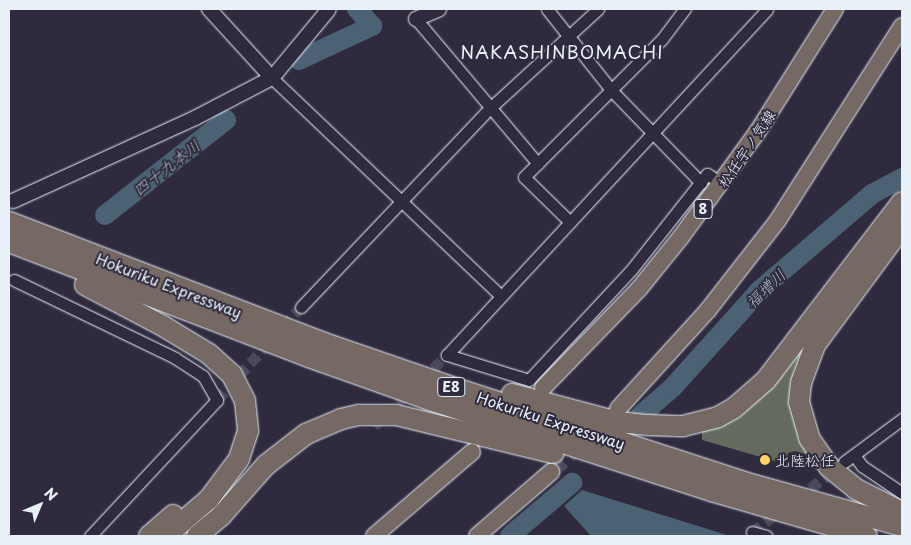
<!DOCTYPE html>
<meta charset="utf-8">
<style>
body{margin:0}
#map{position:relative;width:911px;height:545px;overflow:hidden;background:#2f2a3d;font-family:"Playpen Sans","Klee One",sans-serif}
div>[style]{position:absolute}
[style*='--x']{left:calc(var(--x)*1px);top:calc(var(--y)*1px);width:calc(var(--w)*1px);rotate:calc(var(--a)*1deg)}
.green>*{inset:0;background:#646b5e}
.water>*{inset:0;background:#4a6274}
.river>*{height:20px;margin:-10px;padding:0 10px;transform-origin:10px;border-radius:10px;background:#4a6274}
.minor-tunnel>*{height:11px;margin-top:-5.5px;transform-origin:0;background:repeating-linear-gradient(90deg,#4b4859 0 11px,transparent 0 16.5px)}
.primary-tunnel>*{height:16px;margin-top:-8px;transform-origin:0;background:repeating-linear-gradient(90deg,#4b4859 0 16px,transparent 0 24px)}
.roads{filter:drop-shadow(0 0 1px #e8f1f8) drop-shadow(0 0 1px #e8f1f8)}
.minor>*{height:11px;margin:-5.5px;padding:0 5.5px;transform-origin:5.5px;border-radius:5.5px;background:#2f2a3d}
.tertiary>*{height:14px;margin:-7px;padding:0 7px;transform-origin:7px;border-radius:7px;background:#2f2a3d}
.primary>*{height:16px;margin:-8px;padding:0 8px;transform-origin:8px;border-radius:8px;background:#766964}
.motorway>*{height:20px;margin:-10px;padding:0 10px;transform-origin:10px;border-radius:10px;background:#766964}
.dots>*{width:14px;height:14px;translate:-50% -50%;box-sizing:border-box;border:2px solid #2f2a3d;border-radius:50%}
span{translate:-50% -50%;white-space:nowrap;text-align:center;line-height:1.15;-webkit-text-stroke:4px #2f2a3d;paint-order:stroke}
.shield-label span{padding:1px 4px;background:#2f2a3d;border:1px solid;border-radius:4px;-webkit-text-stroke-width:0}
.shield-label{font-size:14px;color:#e8f1f8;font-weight:700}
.street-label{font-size:15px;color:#e8f1f8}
.poi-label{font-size:15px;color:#e8f1f8}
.left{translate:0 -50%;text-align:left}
.water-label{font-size:16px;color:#a9b8c3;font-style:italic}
.quarter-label{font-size:18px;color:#e8f1f8;letter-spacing:1px}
.frame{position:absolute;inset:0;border:10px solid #e8f1f8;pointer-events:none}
.north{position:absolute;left:15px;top:480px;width:50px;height:50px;-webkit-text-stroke:4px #2f2a3d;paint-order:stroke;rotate:45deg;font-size:14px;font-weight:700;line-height:20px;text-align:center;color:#e8f1f8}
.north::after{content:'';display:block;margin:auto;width:18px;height:22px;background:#e8f1f8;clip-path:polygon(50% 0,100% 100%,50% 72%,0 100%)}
</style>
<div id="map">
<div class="green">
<div style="clip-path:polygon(805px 345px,802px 442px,808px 455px,795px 451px,788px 453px,785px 464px,702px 440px,702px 430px)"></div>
</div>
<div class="water">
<div style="clip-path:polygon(582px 490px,727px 535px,727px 536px,591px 536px,564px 506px)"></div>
</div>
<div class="river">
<div style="--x:299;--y:60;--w:81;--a:-25"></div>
<div style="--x:372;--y:26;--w:23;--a:-131"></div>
<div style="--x:105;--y:215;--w:154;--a:-38.1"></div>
<div style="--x:641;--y:415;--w:43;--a:-41.2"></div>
<div style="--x:673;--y:387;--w:130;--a:-48.1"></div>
<div style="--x:760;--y:290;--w:148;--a:-40.6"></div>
<div style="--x:872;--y:194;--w:34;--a:-28"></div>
<div style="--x:510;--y:536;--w:82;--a:-40.5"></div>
</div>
<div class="minor-tunnel">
<div style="--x:217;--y:400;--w:125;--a:-47.9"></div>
<div style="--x:374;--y:426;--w:102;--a:-44.2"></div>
<div style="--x:797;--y:498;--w:49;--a:-36.6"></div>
<div style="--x:752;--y:532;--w:38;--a:-37"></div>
</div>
<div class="primary-tunnel">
<div style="--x:551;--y:472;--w:47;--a:-43.3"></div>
</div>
<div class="roads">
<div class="minor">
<div style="--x:547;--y:9;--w:105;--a:51.6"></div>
<div style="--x:612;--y:91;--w:128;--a:45.9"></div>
<div style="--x:416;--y:19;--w:189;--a:49.9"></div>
<div style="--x:272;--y:78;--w:316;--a:43.6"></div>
<div style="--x:722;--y:184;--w:18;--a:-146"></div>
<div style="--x:707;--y:174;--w:121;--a:128.3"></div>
<div style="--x:632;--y:269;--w:151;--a:132.9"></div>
<div style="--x:529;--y:380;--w:86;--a:-163"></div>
<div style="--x:447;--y:355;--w:471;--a:-47.2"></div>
<div style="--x:570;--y:222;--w:64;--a:-135.6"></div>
<div style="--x:524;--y:177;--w:195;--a:-45"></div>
<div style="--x:662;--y:39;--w:38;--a:-53"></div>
<div style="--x:14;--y:280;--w:179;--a:25.8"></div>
<div style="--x:175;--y:358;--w:33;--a:33"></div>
<div style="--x:203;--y:376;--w:28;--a:60"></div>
<div style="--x:217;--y:400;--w:186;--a:133"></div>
<div style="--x:301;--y:307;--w:273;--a:-46.5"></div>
<div style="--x:489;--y:109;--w:148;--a:-42.5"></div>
<div style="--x:854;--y:455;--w:14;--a:54"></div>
<div style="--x:862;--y:466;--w:48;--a:34"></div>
<div style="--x:844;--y:462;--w:72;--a:-36.6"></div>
<div style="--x:752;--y:532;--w:15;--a:16"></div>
</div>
<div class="tertiary">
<div style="--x:209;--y:9;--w:93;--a:47.6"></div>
<div style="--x:416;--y:19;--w:25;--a:-23"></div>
<div style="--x:13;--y:201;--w:200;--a:-24.5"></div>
<div style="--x:195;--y:118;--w:87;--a:-27.5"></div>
<div style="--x:272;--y:78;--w:89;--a:-50.4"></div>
</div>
<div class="primary">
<div style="--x:543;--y:388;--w:138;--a:-45.9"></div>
<div style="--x:639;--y:289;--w:67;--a:-51.1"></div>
<div style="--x:681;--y:237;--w:131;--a:-54"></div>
<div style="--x:758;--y:131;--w:144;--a:-57.7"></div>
<div style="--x:618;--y:409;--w:134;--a:-47.7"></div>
<div style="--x:708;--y:310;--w:114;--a:-52.1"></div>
<div style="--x:778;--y:220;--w:230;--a:-57.4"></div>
<div style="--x:374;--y:536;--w:129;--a:-40.6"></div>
<div style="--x:477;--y:536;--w:98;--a:-40.9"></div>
</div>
<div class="motorway">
<div style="--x:9;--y:222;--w:337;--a:21"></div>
<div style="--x:324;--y:343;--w:139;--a:19"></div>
<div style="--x:455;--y:388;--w:314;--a:18"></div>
<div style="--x:754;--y:485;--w:154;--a:15.5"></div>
<div style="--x:902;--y:227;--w:147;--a:126.4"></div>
<div style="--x:815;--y:345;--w:40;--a:110.2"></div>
<div style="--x:801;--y:383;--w:19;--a:96"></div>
<div style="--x:799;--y:402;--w:37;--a:74"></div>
<div style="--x:809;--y:438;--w:35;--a:55"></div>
<div style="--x:829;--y:467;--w:35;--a:39"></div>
<div style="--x:856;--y:489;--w:51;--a:26.6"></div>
<div style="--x:9;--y:242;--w:321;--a:21"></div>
<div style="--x:309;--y:357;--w:128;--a:19.6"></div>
<div style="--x:430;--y:400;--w:295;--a:17.9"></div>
<div style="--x:711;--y:491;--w:162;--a:16.1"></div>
<div style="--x:85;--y:285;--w:88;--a:27.7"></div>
<div style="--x:163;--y:326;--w:54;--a:31.3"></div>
<div style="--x:209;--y:354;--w:31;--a:42"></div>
<div style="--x:232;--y:375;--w:29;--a:63"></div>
<div style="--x:245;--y:401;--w:30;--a:84"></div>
<div style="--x:248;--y:431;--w:29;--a:108"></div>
<div style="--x:239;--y:459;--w:50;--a:126.9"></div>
<div style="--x:209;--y:499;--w:57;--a:139.3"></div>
<div style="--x:512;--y:394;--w:110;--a:14.8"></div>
<div style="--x:618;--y:422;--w:30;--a:6"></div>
<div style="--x:648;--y:425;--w:35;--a:2"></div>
<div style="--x:683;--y:426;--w:36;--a:-14"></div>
<div style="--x:718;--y:417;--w:18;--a:-29"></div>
<div style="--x:734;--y:408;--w:43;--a:-41.2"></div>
<div style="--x:766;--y:380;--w:224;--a:-52.6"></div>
<div style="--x:149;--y:536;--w:32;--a:-41"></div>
<div style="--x:197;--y:536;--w:31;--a:-40"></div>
<div style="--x:221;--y:516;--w:68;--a:-48.6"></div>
<div style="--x:266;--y:465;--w:51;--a:-37.8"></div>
<div style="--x:306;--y:434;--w:38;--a:-23"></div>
<div style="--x:341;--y:419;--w:18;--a:-13"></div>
<div style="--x:359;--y:415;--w:37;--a:0"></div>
<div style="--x:396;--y:415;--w:162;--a:13.6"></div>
</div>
</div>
<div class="dots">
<div style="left:765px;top:460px;background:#ffd166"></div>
</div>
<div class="shield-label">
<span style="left:703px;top:209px">8</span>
<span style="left:451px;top:387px">E8</span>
</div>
<div class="street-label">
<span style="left:746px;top:148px;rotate:-56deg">松任宇ノ気線</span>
<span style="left:169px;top:285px;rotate:21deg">Hokuriku Expressway</span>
<span style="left:551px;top:420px;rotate:18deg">Hokuriku Expressway</span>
</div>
<div class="poi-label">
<span class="left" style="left:775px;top:460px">北陸松任</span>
</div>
<div class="water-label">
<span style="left:166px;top:167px;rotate:-38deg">四十九本川</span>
<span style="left:765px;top:288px;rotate:-44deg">福増川</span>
</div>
<div class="quarter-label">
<span style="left:562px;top:52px">NAKASHINBOMACHI</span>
</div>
<div class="frame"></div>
<div class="north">N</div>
</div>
